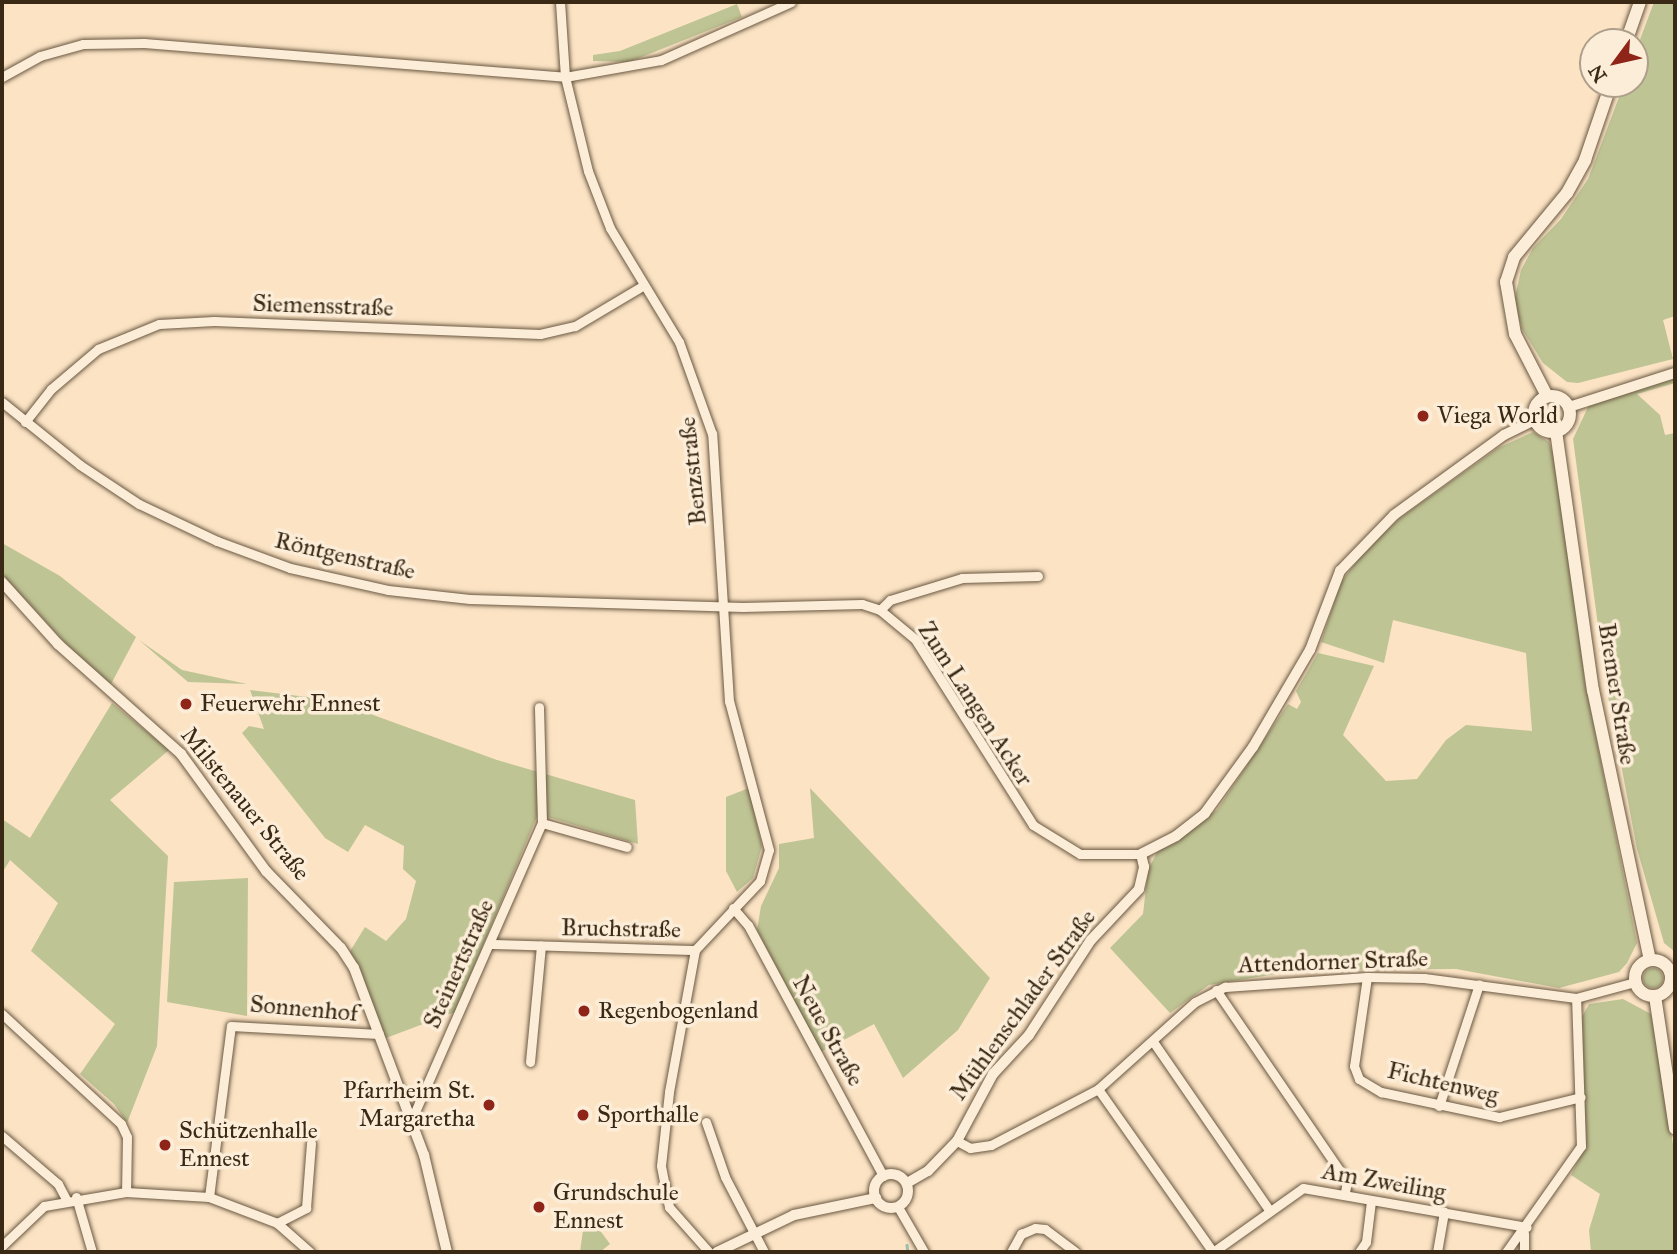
<!DOCTYPE html>
<meta charset="utf-8">
<style>
body{margin:0}
#map{position:relative;width:1677px;height:1254px;overflow:hidden;background:#fbe3c4;font-family:"IM FELL Great Primer",serif}
div>[style]{position:absolute}
[style*='--x']{left:calc(var(--x)*1px);top:calc(var(--y)*1px);width:calc(var(--w)*1px);rotate:calc(var(--a)*1deg)}
.green>*{inset:0;background:#bfc494}
.round{border-radius:50%}
.stream>*{height:2.5px;margin:-1.25px;padding:0 1.25px;transform-origin:1.25px;border-radius:1.25px;background:#9fbeb1}
.roads{filter:drop-shadow(0 0 2px #6a5841) drop-shadow(0 0 2px #6a5841)}
.minor>*{height:9px;margin:-4.5px;padding:0 4.5px;transform-origin:4.5px;border-radius:4.5px;background:#fcedd9}
.tertiary>*{height:10px;margin:-5px;padding:0 5px;transform-origin:5px;border-radius:5px;background:#fcedd9}
.tertiary>.ring{margin:-5px;padding:0;box-sizing:content-box;background:none;border:10px solid #fcedd9;border-radius:50%}
.secondary>*{height:12px;margin:-6px;padding:0 6px;transform-origin:6px;border-radius:6px;background:#fcedd9}
.secondary>.ring{margin:-6px;padding:0;box-sizing:content-box;background:none;border:12px solid #fcedd9;border-radius:50%}
.dots>*{width:19px;height:19px;translate:-50% -50%;box-sizing:border-box;border:4px solid #fcedd9;border-radius:50%}
span{translate:-50% -50%;white-space:nowrap;text-align:center;line-height:1.15;-webkit-text-stroke:7px #fcedd9;paint-order:stroke}
.street-label{font-size:24px;color:#392915}
.poi-label{font-size:24px;color:#392915}
.left{translate:0 -50%;text-align:left}
.right{translate:-100% -50%;text-align:right}
.frame{position:absolute;inset:0;border:4px solid #392915;pointer-events:none}
.north{position:absolute;left:1579px;top:28px;width:70px;height:70px;box-sizing:border-box;background:#fcedd9;border:2px solid #ae9f8b;border-radius:50%;rotate:237deg;font-size:19px;font-weight:700;line-height:28px;text-align:center;color:#392915}
.north::after{content:'';display:block;margin:auto;width:24px;height:32px;background:#8f2418;clip-path:polygon(50% 0,100% 100%,50% 72%,0 100%)}
</style>
<div id="map">
<div class="green">
<div style="clip-path:polygon(1654px 2px,1675px 2px,1675px 316px,1663px 320px,1673px 359px,1578px 383px,1567px 382px,1543px 363px,1522px 329px,1514px 302px,1521px 270px,1533px 248px,1561px 219px,1588px 179px,1624px 84px,1635px 84px,1635px 53px)"></div>
<div style="clip-path:polygon(737px 4px,742px 17px,629px 62px,593px 61px,593px 55px,620px 51px)"></div>
<div style="clip-path:polygon(1675px 378px,1675px 383px,1637px 394px,1660px 415px,1665px 435px,1675px 433px,1675px 952px,1664px 943px,1637px 849px,1606px 685px,1573px 439px,1589px 405px)"></div>
<div style="clip-path:polygon(1533px 432px,1549px 442px,1558px 467px,1585px 682px,1637px 943px,1627px 963px,1619px 972px,1559px 988px,1456px 969px,1301px 970px,1209px 985px,1170px 1013px,1110px 948px,1143px 914px,1148px 870px,1157px 852px,1217px 810px,1288px 704px,1297px 709px,1301px 702px,1296px 691px,1318px 653px,1374px 666px,1343px 735px,1386px 781px,1417px 779px,1446px 740px,1466px 725px,1532px 731px,1526px 653px,1393px 620px,1384px 663px,1321px 642px,1341px 582px,1366px 549px,1400px 518px,1498px 448px)"></div>
<div style="clip-path:polygon(2px 543px,60px 576px,136px 637px,111px 684px,67px 645px,2px 574px)"></div>
<div style="clip-path:polygon(139px 640px,182px 670px,247px 684px,188px 682px)"></div>
<div style="clip-path:polygon(250px 690px,332px 700px,497px 760px,635px 800px,638px 844px,538px 814px,455px 1012px,386px 1038px,349px 953px,365px 927px,386px 941px,406px 919px,416px 881px,403px 869px,404px 846px,365px 825px,348px 852px,325px 838px,242px 733px,249px 726px,264px 729px)"></div>
<div style="clip-path:polygon(112px 703px,169px 750px,110px 800px,168px 856px,157px 1046px,127px 1123px,114px 1104px,80px 1074px,115px 1024px,31px 951px,58px 903px,10px 860px,2px 873px,2px 819px,30px 838px)"></div>
<div style="clip-path:polygon(749px 788px,762px 846px,753px 878px,737px 892px,726px 871px,726px 797px)"></div>
<div style="clip-path:polygon(810px 788px,990px 978px,958px 1030px,903px 1078px,874px 1024px,821px 1052px,757px 930px,761px 906px,779px 868px,779px 844px,814px 838px)"></div>
<div style="clip-path:polygon(248px 878px,247px 1016px,167px 1002px,174px 882px)"></div>
<div class="round" style="left:1643px;top:968px;width:20px;height:20px"></div>
<div style="clip-path:polygon(1623px 999px,1651px 1014px,1675px 1156px,1675px 1252px,1591px 1252px,1589px 1230px,1600px 1194px,1571px 1175px,1586px 1145px,1582px 1017px,1589px 1004px)"></div>
<div style="clip-path:polygon(593px 1221px,610px 1244px,600px 1252px,580px 1252px,584px 1223px)"></div>
</div>
<div class="stream">
<div style="--x:907;--y:1245;--w:7;--a:82"></div>
</div>
<div class="roads">
<div class="minor">
<div style="--x:2;--y:77;--w:43;--a:-28.9"></div>
<div style="--x:40;--y:56;--w:45;--a:-15.6"></div>
<div style="--x:83;--y:44;--w:61;--a:-0.9"></div>
<div style="--x:144;--y:43;--w:422;--a:4.6"></div>
<div style="--x:565;--y:77;--w:97;--a:-10"></div>
<div style="--x:661;--y:60;--w:142;--a:-24"></div>
<div style="--x:2;--y:402;--w:100;--a:38.9"></div>
<div style="--x:80;--y:465;--w:71;--a:33.5"></div>
<div style="--x:139;--y:504;--w:86;--a:25.4"></div>
<div style="--x:217;--y:541;--w:78;--a:20.3"></div>
<div style="--x:290;--y:568;--w:100;--a:12.7"></div>
<div style="--x:388;--y:590;--w:82;--a:6.3"></div>
<div style="--x:470;--y:599;--w:273;--a:1.7"></div>
<div style="--x:743;--y:607;--w:119;--a:-1.4"></div>
<div style="--x:862;--y:604;--w:19;--a:18"></div>
<div style="--x:880;--y:610;--w:45;--a:39.6"></div>
<div style="--x:915;--y:639;--w:220;--a:57.6"></div>
<div style="--x:1033;--y:825;--w:55;--a:31.7"></div>
<div style="--x:1080;--y:854;--w:61;--a:0"></div>
<div style="--x:25;--y:422;--w:42;--a:-51.8"></div>
<div style="--x:51;--y:389;--w:62;--a:-40.4"></div>
<div style="--x:98;--y:349;--w:66;--a:-22.3"></div>
<div style="--x:159;--y:324;--w:55;--a:-3.1"></div>
<div style="--x:214;--y:321;--w:326;--a:2.3"></div>
<div style="--x:540;--y:334;--w:36;--a:-13"></div>
<div style="--x:575;--y:326;--w:80;--a:-30.7"></div>
<div style="--x:880;--y:610;--w:14;--a:-45"></div>
<div style="--x:890;--y:600;--w:75;--a:-17"></div>
<div style="--x:962;--y:578;--w:76;--a:-1.5"></div>
<div style="--x:542;--y:823;--w:88;--a:15.8"></div>
<div style="--x:733;--y:908;--w:23;--a:49"></div>
<div style="--x:748;--y:925;--w:285;--a:61.7"></div>
<div style="--x:490;--y:944;--w:205;--a:1.7"></div>
<div style="--x:695;--y:950;--w:95;--a:-46.7"></div>
<div style="--x:760;--y:881;--w:32;--a:-74"></div>
<div style="--x:769;--y:850;--w:154;--a:-105"></div>
<div style="--x:729;--y:701;--w:268;--a:-93.6"></div>
<div style="--x:712;--y:434;--w:98;--a:-109.7"></div>
<div style="--x:679;--y:342;--w:133;--a:-121.2"></div>
<div style="--x:610;--y:228;--w:61;--a:-111.1"></div>
<div style="--x:588;--y:171;--w:97;--a:-103.7"></div>
<div style="--x:565;--y:77;--w:75;--a:-93.8"></div>
<div style="--x:695;--y:950;--w:144;--a:100.4"></div>
<div style="--x:669;--y:1092;--w:74;--a:96.2"></div>
<div style="--x:661;--y:1166;--w:42;--a:79"></div>
<div style="--x:669;--y:1207;--w:60;--a:48.4"></div>
<div style="--x:1670;--y:974;--w:5;--a:-11"></div>
<div style="--x:1367;--y:977;--w:90;--a:98.3"></div>
<div style="--x:1354;--y:1066;--w:14;--a:69"></div>
<div style="--x:1359;--y:1079;--w:26;--a:31"></div>
<div style="--x:1381;--y:1092;--w:121;--a:12"></div>
<div style="--x:1499;--y:1117;--w:84;--a:-13.7"></div>
<div style="--x:1216;--y:990;--w:232;--a:55.6"></div>
<div style="--x:1347;--y:1181;--w:11;--a:100"></div>
<div style="--x:2;--y:1014;--w:162;--a:42.7"></div>
<div style="--x:121;--y:1124;--w:14;--a:65"></div>
<div style="--x:127;--y:1137;--w:55;--a:91"></div>
<div style="--x:1154;--y:1043;--w:203;--a:55.4"></div>
<div style="--x:530;--y:1062;--w:117;--a:-84.6"></div>
<div style="--x:1098;--y:1089;--w:199;--a:54.8"></div>
<div style="--x:1439;--y:1106;--w:128;--a:-71.8"></div>
<div style="--x:411;--y:1121;--w:326;--a:-66.3"></div>
<div style="--x:542;--y:823;--w:116;--a:-91.5"></div>
<div style="--x:706;--y:1122;--w:58;--a:70.9"></div>
<div style="--x:725;--y:1177;--w:85;--a:62.5"></div>
<div style="--x:2;--y:1136;--w:74;--a:40.6"></div>
<div style="--x:58;--y:1184;--w:17;--a:62"></div>
<div style="--x:957;--y:1141;--w:15;--a:28"></div>
<div style="--x:970;--y:1148;--w:21;--a:-8"></div>
<div style="--x:991;--y:1145;--w:121;--a:-27.6"></div>
<div style="--x:1098;--y:1089;--w:130;--a:-41.9"></div>
<div style="--x:1195;--y:1002;--w:34;--a:-27"></div>
<div style="--x:1225;--y:987;--w:142;--a:-4"></div>
<div style="--x:1367;--y:977;--w:57;--a:1"></div>
<div style="--x:1424;--y:978;--w:153;--a:7.5"></div>
<div style="--x:1576;--y:998;--w:61;--a:-15.2"></div>
<div style="--x:76;--y:1197;--w:57;--a:73.8"></div>
<div style="--x:209;--y:1197;--w:172;--a:-82.7"></div>
<div style="--x:231;--y:1026;--w:148;--a:3.1"></div>
<div style="--x:898;--y:1207;--w:52;--a:60"></div>
<div style="--x:277;--y:1223;--w:33;--a:-27"></div>
<div style="--x:306;--y:1208;--w:65;--a:-85.6"></div>
<div style="--x:2;--y:1246;--w:58;--a:-43.6"></div>
<div style="--x:44;--y:1206;--w:83;--a:-9.7"></div>
<div style="--x:126;--y:1192;--w:83;--a:3.4"></div>
<div style="--x:209;--y:1197;--w:73;--a:20.9"></div>
<div style="--x:277;--y:1223;--w:44;--a:41.3"></div>
<div style="--x:1011;--y:1252;--w:21;--a:-61"></div>
<div style="--x:1021;--y:1234;--w:15;--a:-23"></div>
<div style="--x:1035;--y:1228;--w:10;--a:6"></div>
<div style="--x:1045;--y:1229;--w:38;--a:37"></div>
<div style="--x:1213;--y:1252;--w:110;--a:-35.4"></div>
<div style="--x:1303;--y:1188;--w:227;--a:9.9"></div>
<div style="--x:1359;--y:1252;--w:12;--a:-55"></div>
<div style="--x:1366;--y:1242;--w:39;--a:-83"></div>
<div style="--x:1437;--y:1252;--w:41;--a:-80.1"></div>
<div style="--x:1506;--y:1252;--w:130;--a:-54.7"></div>
<div style="--x:1581;--y:1146;--w:148;--a:-91.9"></div>
<div style="--x:1524;--y:1252;--w:19;--a:-90"></div>
</div>
<div class="tertiary">
<div style="--x:1569;--y:407;--w:111;--a:-17.8"></div>
<div style="--x:2;--y:582;--w:84;--a:47.9"></div>
<div style="--x:58;--y:644;--w:165;--a:41.8"></div>
<div style="--x:181;--y:754;--w:145;--a:54"></div>
<div style="--x:266;--y:871;--w:107;--a:45.8"></div>
<div style="--x:341;--y:948;--w:24;--a:57"></div>
<div style="--x:354;--y:968;--w:200;--a:69.5"></div>
<div style="--x:424;--y:1155;--w:100;--a:76.7"></div>
<div class="ring" style="left:874px;top:1174px;width:24px;height:24px"></div>
<div style="--x:907;--y:1183;--w:24;--a:-30"></div>
<div style="--x:928;--y:1171;--w:42;--a:-46"></div>
<div style="--x:957;--y:1141;--w:76;--a:-61.8"></div>
<div style="--x:993;--y:1074;--w:53;--a:-47.3"></div>
<div style="--x:1029;--y:1035;--w:113;--a:-56.9"></div>
<div style="--x:1091;--y:940;--w:70;--a:-46.7"></div>
<div style="--x:1139;--y:889;--w:23;--a:-77"></div>
<div style="--x:1144;--y:867;--w:13;--a:-103"></div>
<div style="--x:1141;--y:854;--w:39;--a:-27"></div>
<div style="--x:1176;--y:836;--w:37;--a:-38"></div>
<div style="--x:1205;--y:813;--w:82;--a:-54"></div>
<div style="--x:1253;--y:747;--w:113;--a:-59.6"></div>
<div style="--x:1310;--y:650;--w:85;--a:-69.2"></div>
<div style="--x:1340;--y:571;--w:78;--a:-46"></div>
<div style="--x:1394;--y:515;--w:136;--a:-36"></div>
<div style="--x:1504;--y:435;--w:34;--a:-26"></div>
<div style="--x:717;--y:1252;--w:85;--a:-25.7"></div>
<div style="--x:794;--y:1215;--w:84;--a:-11.7"></div>
</div>
<div class="secondary">
<div style="--x:1626;--y:42;--w:42;--a:-70.7"></div>
<div style="--x:1547;--y:396;--w:70;--a:-117.3"></div>
<div style="--x:1515;--y:334;--w:53;--a:-99.8"></div>
<div style="--x:1506;--y:282;--w:26;--a:-72"></div>
<div style="--x:1514;--y:257;--w:83;--a:-50.4"></div>
<div style="--x:1567;--y:193;--w:38;--a:-61"></div>
<div style="--x:1585;--y:160;--w:80;--a:-71.1"></div>
<div class="ring" style="left:1534px;top:396px;width:24px;height:24px"></div>
<div style="--x:1556;--y:431;--w:262;--a:81.9"></div>
<div style="--x:1593;--y:690;--w:276;--a:78.1"></div>
<div class="ring" style="left:1635px;top:960px;width:24px;height:24px"></div>
<div style="--x:1655;--y:996;--w:134;--a:81.4"></div>
</div>
</div>
<div class="dots">
<div style="left:1423px;top:416px;background:#8f2418"></div>
<div style="left:186px;top:704px;background:#8f2418"></div>
<div style="left:584px;top:1011px;background:#8f2418"></div>
<div style="left:489px;top:1105px;background:#8f2418"></div>
<div style="left:583px;top:1115px;background:#8f2418"></div>
<div style="left:165px;top:1145px;background:#8f2418"></div>
<div style="left:539px;top:1207px;background:#8f2418"></div>
</div>
<div class="street-label">
<span style="left:323px;top:306px;rotate:2deg">Siemensstraße</span>
<span style="left:693px;top:471px;rotate:-96deg">Benzstraße</span>
<span style="left:345px;top:556px;rotate:13deg">Röntgenstraße</span>
<span style="left:1617px;top:694px;rotate:81deg">Bremer Straße</span>
<span style="left:975px;top:704px;rotate:57deg">Zum Langen Acker</span>
<span style="left:245px;top:804px;rotate:51deg">Milstenauer Straße</span>
<span style="left:621px;top:929px;rotate:1deg">Bruchstraße</span>
<span style="left:1333px;top:962px;rotate:-2deg">Attendorner Straße</span>
<span style="left:459px;top:964px;rotate:-66deg">Steinertstraße</span>
<span style="left:1023px;top:1005px;rotate:-54deg">Mühlenschlader Straße</span>
<span style="left:304px;top:1009px;rotate:5deg">Sonnenhof</span>
<span style="left:828px;top:1031px;rotate:61deg">Neue Straße</span>
<span style="left:1443px;top:1083px;rotate:13deg">Fichtenweg</span>
<span style="left:1384px;top:1182px;rotate:10deg">Am Zweiling</span>
</div>
<div class="poi-label">
<span class="left" style="left:1437px;top:416px">Viega World</span>
<span class="left" style="left:200px;top:704px">Feuerwehr Ennest</span>
<span class="left" style="left:598px;top:1011px">Regenbogenland</span>
<span class="right" style="left:475px;top:1105px">Pfarrheim St.<br>Margaretha</span>
<span class="left" style="left:597px;top:1115px">Sporthalle</span>
<span class="left" style="left:179px;top:1145px">Schützenhalle<br>Ennest</span>
<span class="left" style="left:553px;top:1207px">Grundschule<br>Ennest</span>
</div>
<div class="frame"></div>
<div class="north">N</div>
</div>
